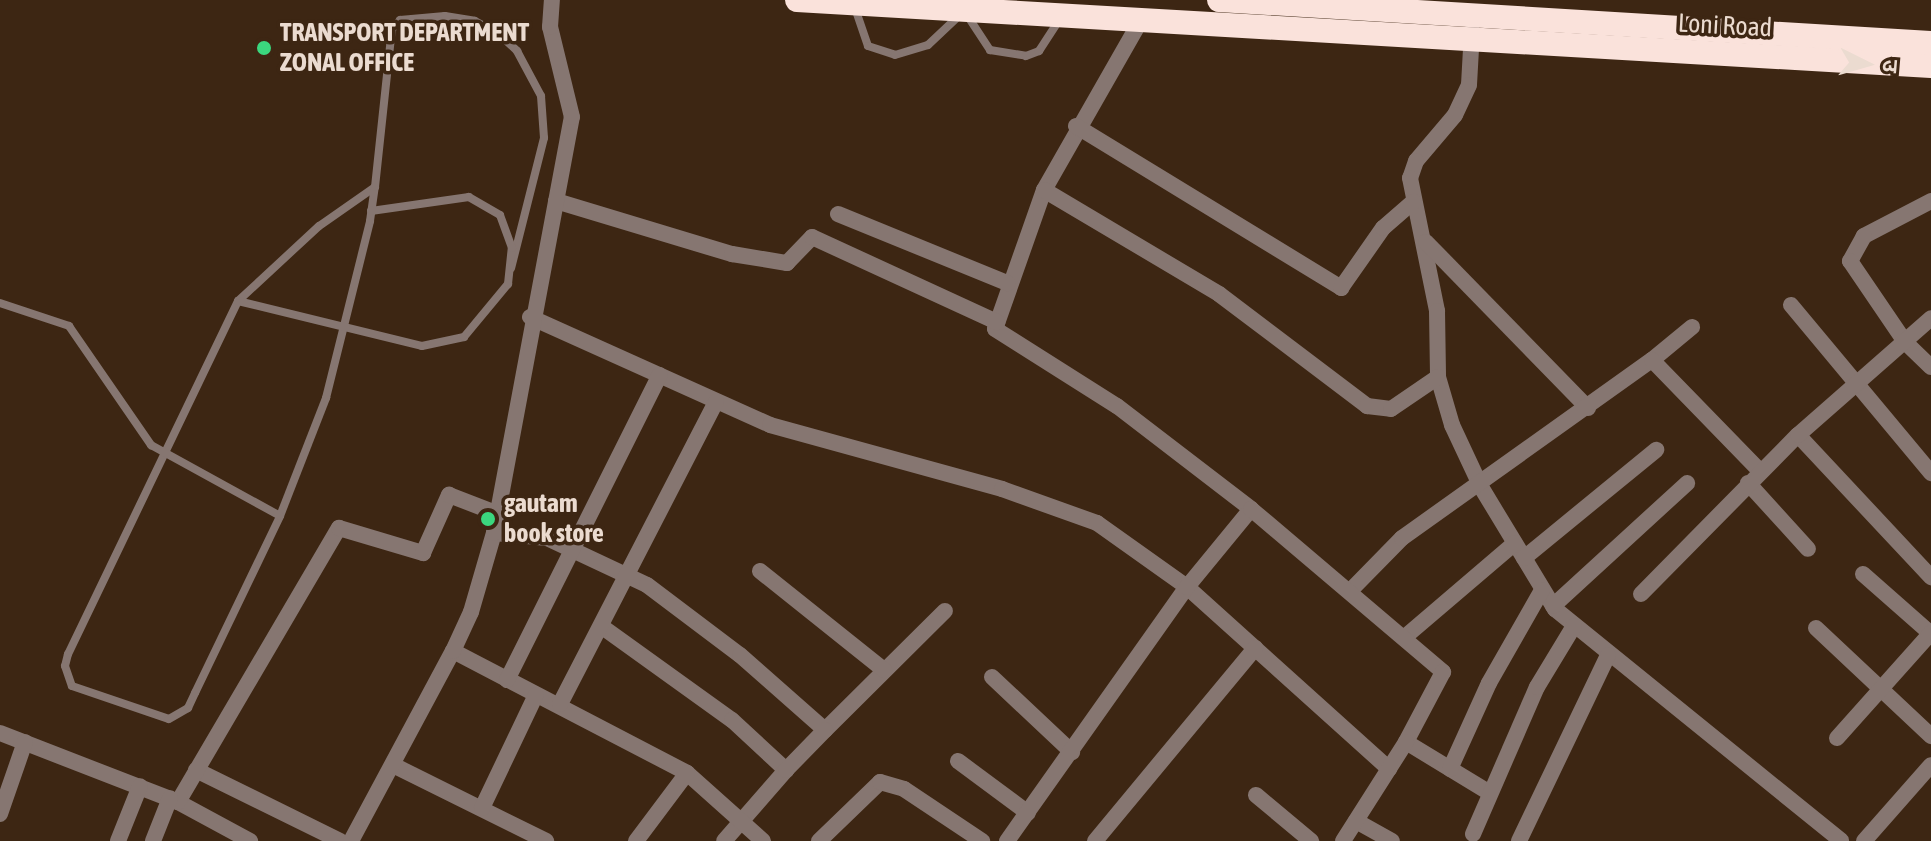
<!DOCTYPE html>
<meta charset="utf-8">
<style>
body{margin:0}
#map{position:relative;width:1931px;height:841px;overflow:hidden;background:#3d2613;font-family:"Asap Condensed","Noto Sans Devanagari",sans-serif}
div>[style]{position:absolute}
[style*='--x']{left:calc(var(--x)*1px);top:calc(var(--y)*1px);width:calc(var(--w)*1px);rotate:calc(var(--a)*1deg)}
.lane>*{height:8px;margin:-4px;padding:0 4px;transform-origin:4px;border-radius:4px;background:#867671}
.street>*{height:16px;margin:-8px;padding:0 8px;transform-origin:8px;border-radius:8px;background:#867671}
.highway>*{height:24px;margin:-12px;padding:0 12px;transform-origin:12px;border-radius:12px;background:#fae2db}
.dots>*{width:22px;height:22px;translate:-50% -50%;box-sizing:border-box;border:4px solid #3d2613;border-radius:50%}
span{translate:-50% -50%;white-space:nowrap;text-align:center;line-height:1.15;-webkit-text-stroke:7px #3d2613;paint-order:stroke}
.street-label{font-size:26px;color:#ebdbd0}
.poi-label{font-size:26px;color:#ebdbd0;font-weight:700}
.left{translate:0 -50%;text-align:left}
.north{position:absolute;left:1827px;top:24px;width:80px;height:80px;-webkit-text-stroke:6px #3d2613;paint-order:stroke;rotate:95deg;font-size:22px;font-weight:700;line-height:32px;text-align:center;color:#ebdbd0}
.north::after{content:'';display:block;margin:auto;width:28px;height:36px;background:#ebdbd0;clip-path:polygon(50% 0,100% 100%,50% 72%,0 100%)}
</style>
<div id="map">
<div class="lane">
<div style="--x:855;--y:8;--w:40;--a:71.1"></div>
<div style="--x:868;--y:46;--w:28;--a:18"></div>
<div style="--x:895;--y:55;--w:34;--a:-17"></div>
<div style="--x:928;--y:45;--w:47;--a:-43.3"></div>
<div style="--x:967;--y:15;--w:42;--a:56.7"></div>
<div style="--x:990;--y:50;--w:36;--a:9"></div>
<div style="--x:1026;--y:56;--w:14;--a:-21"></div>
<div style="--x:1039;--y:51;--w:37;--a:-57"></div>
<div style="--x:375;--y:187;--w:68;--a:145.1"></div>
<div style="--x:319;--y:226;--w:110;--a:137.2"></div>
<div style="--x:238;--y:301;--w:392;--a:115.7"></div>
<div style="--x:68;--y:654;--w:12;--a:104"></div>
<div style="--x:65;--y:666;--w:21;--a:71"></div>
<div style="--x:72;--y:686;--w:102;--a:18.8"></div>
<div style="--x:169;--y:719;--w:22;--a:-30"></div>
<div style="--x:188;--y:708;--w:17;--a:-65"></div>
<div style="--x:195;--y:693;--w:196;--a:-64.3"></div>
<div style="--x:280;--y:516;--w:127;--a:-68.7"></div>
<div style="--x:326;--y:398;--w:182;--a:-76"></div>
<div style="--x:370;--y:221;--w:34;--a:-82"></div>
<div style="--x:375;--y:187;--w:159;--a:-83.9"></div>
<div style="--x:392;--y:29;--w:12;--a:-48"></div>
<div style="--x:400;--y:20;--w:45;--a:-5.1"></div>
<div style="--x:445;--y:16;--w:30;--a:9"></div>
<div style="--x:475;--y:21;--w:27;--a:28"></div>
<div style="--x:499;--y:34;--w:25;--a:43"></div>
<div style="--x:517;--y:51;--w:51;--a:61.9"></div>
<div style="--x:541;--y:96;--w:42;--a:85.9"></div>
<div style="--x:544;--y:138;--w:134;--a:104.2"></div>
<div style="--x:238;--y:301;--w:189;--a:13.7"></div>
<div style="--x:422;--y:346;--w:43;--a:-12.1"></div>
<div style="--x:464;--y:337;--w:69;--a:-50.3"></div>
<div style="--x:508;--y:284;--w:36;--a:-84"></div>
<div style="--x:512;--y:248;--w:35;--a:-110"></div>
<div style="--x:500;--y:215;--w:36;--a:-150"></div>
<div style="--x:469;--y:197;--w:99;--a:171.9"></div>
<div style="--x:0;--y:303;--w:73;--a:18.4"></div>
<div style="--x:69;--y:326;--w:145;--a:55.4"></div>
<div style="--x:151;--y:445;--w:147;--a:28.8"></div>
</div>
<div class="street">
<div style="--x:1141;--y:20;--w:196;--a:119.7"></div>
<div style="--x:1044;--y:190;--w:147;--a:109.4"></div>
<div style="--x:995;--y:329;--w:144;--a:32.3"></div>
<div style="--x:1117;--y:406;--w:169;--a:37.5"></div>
<div style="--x:1472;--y:31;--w:54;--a:93.2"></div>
<div style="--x:1469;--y:85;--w:33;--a:115"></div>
<div style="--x:1455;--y:115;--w:60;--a:130.3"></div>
<div style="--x:1416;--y:161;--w:18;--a:109"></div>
<div style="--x:1410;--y:178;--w:136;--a:78.5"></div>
<div style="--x:1437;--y:311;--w:66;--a:89.1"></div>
<div style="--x:1438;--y:377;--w:50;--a:73.7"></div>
<div style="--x:1452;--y:425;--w:68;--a:64.9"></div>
<div style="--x:1481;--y:487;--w:143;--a:58.8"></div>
<div style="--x:1555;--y:609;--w:368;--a:39"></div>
<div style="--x:1076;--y:126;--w:311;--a:31.4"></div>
<div style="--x:1341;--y:288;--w:73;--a:-55"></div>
<div style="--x:1383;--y:228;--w:40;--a:-41"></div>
<div style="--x:1044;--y:190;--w:204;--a:30.7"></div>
<div style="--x:1219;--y:294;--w:186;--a:37.1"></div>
<div style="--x:1367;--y:406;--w:24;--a:7"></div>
<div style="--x:1391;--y:409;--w:57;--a:-34.2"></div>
<div style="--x:556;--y:201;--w:184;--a:16.8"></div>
<div style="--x:732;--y:254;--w:56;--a:9.3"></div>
<div style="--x:787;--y:263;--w:36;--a:-46"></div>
<div style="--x:812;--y:237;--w:204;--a:24.7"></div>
<div style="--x:1931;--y:201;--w:76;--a:152.4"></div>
<div style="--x:1864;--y:236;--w:29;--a:119"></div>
<div style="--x:1850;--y:261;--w:98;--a:55.8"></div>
<div style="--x:1905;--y:342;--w:36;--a:44"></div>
<div style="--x:838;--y:214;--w:183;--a:22.2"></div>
<div style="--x:1426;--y:242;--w:232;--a:45.7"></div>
<div style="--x:1791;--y:305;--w:219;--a:50.2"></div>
<div style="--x:530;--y:317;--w:263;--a:24.2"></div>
<div style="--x:770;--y:425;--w:241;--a:15.4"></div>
<div style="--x:1002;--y:489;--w:101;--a:19.7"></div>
<div style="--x:1097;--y:523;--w:110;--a:35.4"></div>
<div style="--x:1187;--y:587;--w:272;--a:42"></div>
<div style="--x:1652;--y:360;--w:52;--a:-39.5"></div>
<div style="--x:1798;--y:435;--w:195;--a:46.9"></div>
<div style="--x:1748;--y:483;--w:89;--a:47.7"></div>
<div style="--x:494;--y:533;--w:53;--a:5.4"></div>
<div style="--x:547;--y:538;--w:110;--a:25.2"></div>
<div style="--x:647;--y:585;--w:116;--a:37"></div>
<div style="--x:740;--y:655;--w:113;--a:41.4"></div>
<div style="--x:825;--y:730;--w:169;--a:-44.8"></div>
<div style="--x:1524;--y:558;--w:171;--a:-39.3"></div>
<div style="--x:760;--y:571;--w:159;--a:38.6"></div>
<div style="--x:1863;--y:574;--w:89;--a:41.4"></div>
<div style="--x:1350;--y:591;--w:74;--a:-45.5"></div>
<div style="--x:1402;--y:538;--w:307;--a:-35.5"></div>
<div style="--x:1652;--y:360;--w:155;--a:45.8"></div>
<div style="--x:1641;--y:594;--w:223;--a:-45.4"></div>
<div style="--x:1798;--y:435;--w:177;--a:-41.3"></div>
<div style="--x:1553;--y:606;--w:182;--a:-42.5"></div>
<div style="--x:601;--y:626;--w:161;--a:35.7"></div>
<div style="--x:732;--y:720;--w:74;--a:42.8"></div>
<div style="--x:786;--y:770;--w:94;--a:131.1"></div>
<div style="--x:1816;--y:628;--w:158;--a:43.2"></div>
<div style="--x:1406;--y:636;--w:143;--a:-40.5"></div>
<div style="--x:453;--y:651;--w:264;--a:27.5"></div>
<div style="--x:687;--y:773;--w:102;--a:41.8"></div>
<div style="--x:992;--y:677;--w:110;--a:43.2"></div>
<div style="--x:507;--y:680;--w:341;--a:-63.4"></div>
<div style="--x:560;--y:704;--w:340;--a:-62.7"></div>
<div style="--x:0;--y:733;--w:191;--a:21.2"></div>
<div style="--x:178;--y:802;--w:82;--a:28.4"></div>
<div style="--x:1837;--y:738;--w:141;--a:-48.2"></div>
<div style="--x:1406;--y:742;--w:98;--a:31.3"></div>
<div style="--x:958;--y:761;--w:87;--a:36.6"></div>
<div style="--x:393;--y:765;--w:171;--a:26.4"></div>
<div style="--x:1450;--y:769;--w:94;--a:-65.6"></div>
<div style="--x:1489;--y:683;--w:107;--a:-60.3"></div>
<div style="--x:196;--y:770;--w:161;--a:26.2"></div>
<div style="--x:786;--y:770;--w:56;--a:-45.7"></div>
<div style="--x:1256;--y:795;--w:72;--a:39.9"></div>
<div style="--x:178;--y:802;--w:318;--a:-59.6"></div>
<div style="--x:339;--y:528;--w:88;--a:16.6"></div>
<div style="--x:423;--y:553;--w:64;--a:-65.9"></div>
<div style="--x:449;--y:495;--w:50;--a:21"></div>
<div style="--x:482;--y:808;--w:125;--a:-64.5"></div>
<div style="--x:0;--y:814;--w:76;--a:-70.9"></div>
<div style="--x:1356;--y:821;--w:41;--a:29.1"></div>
<div style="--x:1473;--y:834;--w:160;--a:-66.5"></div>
<div style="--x:1537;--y:687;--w:71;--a:-58.8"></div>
<div style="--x:118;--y:841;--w:59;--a:-68.2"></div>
<div style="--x:153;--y:841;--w:46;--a:-68.4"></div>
<div style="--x:351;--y:841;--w:216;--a:-61.8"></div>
<div style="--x:453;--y:651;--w:43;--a:-65.2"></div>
<div style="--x:471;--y:612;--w:82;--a:-73.8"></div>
<div style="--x:494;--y:533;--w:423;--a:-79.4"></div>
<div style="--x:572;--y:117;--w:93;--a:-103.7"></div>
<div style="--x:550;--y:27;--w:27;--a:-86"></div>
<div style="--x:636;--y:841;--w:85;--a:-53.1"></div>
<div style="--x:819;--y:841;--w:85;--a:-44"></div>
<div style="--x:880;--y:782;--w:25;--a:16"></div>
<div style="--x:904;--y:789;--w:94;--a:33.7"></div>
<div style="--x:1007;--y:841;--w:311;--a:-54.7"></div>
<div style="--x:1187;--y:587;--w:101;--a:-50.6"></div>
<div style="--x:1251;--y:509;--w:252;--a:40.3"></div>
<div style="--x:1443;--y:672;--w:79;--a:117.9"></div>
<div style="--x:1406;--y:742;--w:117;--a:122.5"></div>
<div style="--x:1095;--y:841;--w:251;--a:-50.3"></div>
<div style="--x:1519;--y:841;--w:206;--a:-64.4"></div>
<div style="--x:1864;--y:841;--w:101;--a:-48.6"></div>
</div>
<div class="highway">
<div style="--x:797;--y:0;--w:1136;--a:3.33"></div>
<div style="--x:1219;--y:0;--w:713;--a:3.46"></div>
</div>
<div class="dots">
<div style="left:264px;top:48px;background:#3bd77e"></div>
<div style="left:488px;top:519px;background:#3bd77e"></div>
</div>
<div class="street-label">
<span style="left:1725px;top:26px;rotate:3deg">Loni Road</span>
</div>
<div class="poi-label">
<span class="left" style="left:280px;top:48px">TRANSPORT DEPARTMENT<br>ZONAL OFFICE</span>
<span class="left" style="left:504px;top:519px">gautam<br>book store</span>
</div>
<div class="north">उ</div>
</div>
